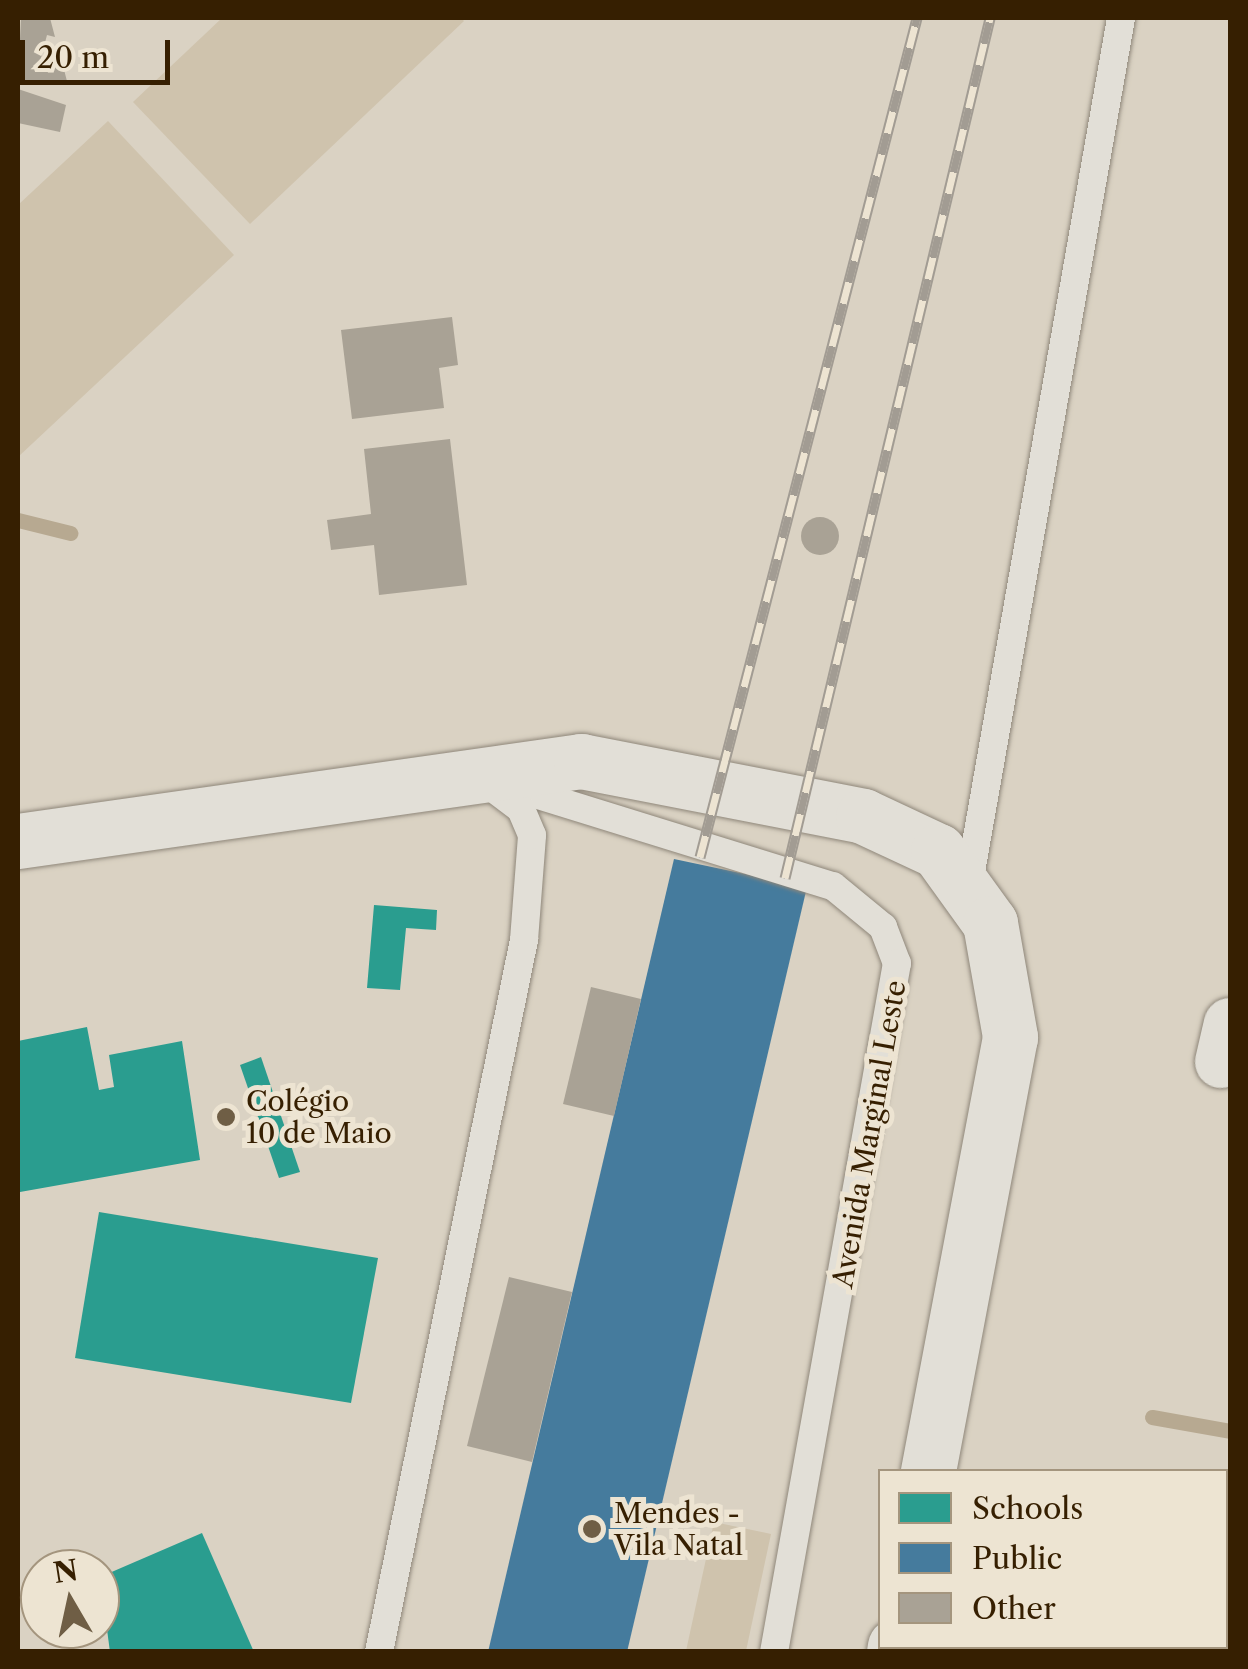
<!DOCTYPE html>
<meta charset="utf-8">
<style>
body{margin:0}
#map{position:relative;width:1248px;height:1669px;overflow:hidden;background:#dad2c3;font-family:"Libre Caslon Text",serif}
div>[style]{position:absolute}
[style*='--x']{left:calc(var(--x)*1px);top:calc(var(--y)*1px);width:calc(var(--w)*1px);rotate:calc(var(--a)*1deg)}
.green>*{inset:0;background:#cfc3ad}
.schools>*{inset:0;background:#2a9d8f}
.public>*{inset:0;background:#457b9d}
.stream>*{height:15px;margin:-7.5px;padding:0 7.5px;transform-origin:7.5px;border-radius:7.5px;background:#b7a991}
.building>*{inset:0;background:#a9a295}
.round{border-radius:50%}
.roads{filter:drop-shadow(0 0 2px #8f877a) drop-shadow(0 0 2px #8f877a)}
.lane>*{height:28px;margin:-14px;padding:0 14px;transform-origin:14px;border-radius:14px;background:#e2dfd7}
.street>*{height:52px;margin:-26px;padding:0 26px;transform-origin:26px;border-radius:26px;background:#e2dfd7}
.secondary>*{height:55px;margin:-27.5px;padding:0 27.5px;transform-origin:27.5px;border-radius:27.5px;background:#e2dfd7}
.rail>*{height:11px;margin-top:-5.5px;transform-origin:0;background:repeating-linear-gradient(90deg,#ede4d2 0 22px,#a29c93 0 44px);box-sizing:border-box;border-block:2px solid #a29c93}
.dots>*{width:28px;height:28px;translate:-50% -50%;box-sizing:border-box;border:5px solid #ede4d2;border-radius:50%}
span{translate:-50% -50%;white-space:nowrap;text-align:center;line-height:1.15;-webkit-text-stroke:10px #ede4d2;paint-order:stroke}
.poi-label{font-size:28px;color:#361f01}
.left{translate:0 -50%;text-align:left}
.street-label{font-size:28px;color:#361f01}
.frame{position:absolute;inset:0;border:20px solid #361f01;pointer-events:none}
.legend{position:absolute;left:878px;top:1469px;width:350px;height:180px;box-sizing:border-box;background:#ede4d2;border:2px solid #a4957e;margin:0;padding:12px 18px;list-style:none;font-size:30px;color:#361f01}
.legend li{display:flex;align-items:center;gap:20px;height:50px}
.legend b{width:50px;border:2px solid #a4957e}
.north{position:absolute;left:20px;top:1549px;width:100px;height:100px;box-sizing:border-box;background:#ede4d2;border:2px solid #a4957e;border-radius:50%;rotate:351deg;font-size:28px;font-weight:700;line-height:40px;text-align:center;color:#361f01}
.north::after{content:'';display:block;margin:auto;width:35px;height:45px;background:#6f5e45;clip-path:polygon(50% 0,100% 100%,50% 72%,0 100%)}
.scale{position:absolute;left:20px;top:40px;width:150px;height:45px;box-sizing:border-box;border:5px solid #361f01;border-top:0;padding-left:12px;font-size:30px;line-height:35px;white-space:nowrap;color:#361f01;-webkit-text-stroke:8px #ede4d2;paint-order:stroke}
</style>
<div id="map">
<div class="green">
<div style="clip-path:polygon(222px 18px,461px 18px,464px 21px,250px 224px,133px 102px)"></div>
<div style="clip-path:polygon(108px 121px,234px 255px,18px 457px,18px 205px)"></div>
<div style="clip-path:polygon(714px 1522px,771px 1534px,746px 1651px,686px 1651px)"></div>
</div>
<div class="schools">
<div style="clip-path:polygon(374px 905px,437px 910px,436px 930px,406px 928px,400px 990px,367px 988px)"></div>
<div style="clip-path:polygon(87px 1027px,99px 1090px,114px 1087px,109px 1055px,182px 1041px,200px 1160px,20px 1192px,18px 1041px)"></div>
<div style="clip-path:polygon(261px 1057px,300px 1172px,279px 1178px,240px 1065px)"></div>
<div style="clip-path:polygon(99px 1212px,378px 1258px,351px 1403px,75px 1358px)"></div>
<div style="clip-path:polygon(202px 1533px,254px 1652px,110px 1652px,100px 1577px)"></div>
</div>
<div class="public">
<div style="clip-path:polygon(674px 859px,807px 887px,627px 1652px,488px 1652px)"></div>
</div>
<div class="stream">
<div style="--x:18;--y:520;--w:54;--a:14"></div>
<div style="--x:1152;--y:1417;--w:79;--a:10.2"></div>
</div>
<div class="building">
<div style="clip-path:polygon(21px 18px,50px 18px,55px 37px,47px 35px,41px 58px,62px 62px,68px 85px,18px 81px)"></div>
<div style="clip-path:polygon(18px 89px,66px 105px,60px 132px,18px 123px)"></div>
<div style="clip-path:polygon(452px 317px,458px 365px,439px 368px,444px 408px,352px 419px,341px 330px)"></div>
<div style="clip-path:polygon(450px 439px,467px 585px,379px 595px,374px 545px,331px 550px,327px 520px,371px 514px,364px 449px)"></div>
<div class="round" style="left:801px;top:517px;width:38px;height:38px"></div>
<div style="clip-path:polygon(591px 987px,641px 999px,614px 1116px,563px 1104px)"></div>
<div style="clip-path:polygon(509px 1277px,572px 1292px,532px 1462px,467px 1446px)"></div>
</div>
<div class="roads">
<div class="lane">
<div style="--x:506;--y:785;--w:342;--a:17.2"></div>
<div style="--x:833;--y:886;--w:65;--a:39.4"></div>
<div style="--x:883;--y:927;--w:39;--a:69"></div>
<div style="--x:897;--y:963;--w:700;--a:100.12"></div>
<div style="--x:969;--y:883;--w:878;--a:-80.03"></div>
<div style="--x:379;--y:1652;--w:727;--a:-78.49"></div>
<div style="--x:524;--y:940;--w:105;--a:-85.6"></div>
<div style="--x:532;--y:835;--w:28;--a:-113"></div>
<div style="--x:521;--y:809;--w:34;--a:-143"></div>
</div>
<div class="street">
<div style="--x:1221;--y:1062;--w:39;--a:-77"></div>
</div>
<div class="secondary">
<div style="--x:18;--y:841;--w:569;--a:-8.09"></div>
<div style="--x:581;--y:761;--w:287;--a:11"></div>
<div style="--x:863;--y:816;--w:83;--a:25"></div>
<div style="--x:938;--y:851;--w:89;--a:54.2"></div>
<div style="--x:990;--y:923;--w:116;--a:80"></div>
<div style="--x:1010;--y:1037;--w:443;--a:100.7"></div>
<div style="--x:894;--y:1652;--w:6;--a:-81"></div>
</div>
</div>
<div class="rail">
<div style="--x:700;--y:857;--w:867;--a:-75.5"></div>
<div style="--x:785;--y:878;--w:884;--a:-76.59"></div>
</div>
<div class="dots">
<div style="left:226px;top:1117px;background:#6f5e45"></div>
<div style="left:592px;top:1529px;background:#6f5e45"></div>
</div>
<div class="poi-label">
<span class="left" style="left:246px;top:1117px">Colégio<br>10 de Maio</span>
<span class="left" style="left:614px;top:1529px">Mendes -<br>Vila Natal</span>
</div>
<div class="street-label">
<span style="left:869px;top:1134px;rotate:-80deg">Avenida Marginal Leste</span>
</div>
<div class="frame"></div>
<ul class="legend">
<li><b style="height:28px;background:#2a9d8f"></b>Schools</li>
<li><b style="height:28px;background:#457b9d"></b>Public</li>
<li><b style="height:28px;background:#a9a295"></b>Other</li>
</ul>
<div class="north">N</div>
<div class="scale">20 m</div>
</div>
